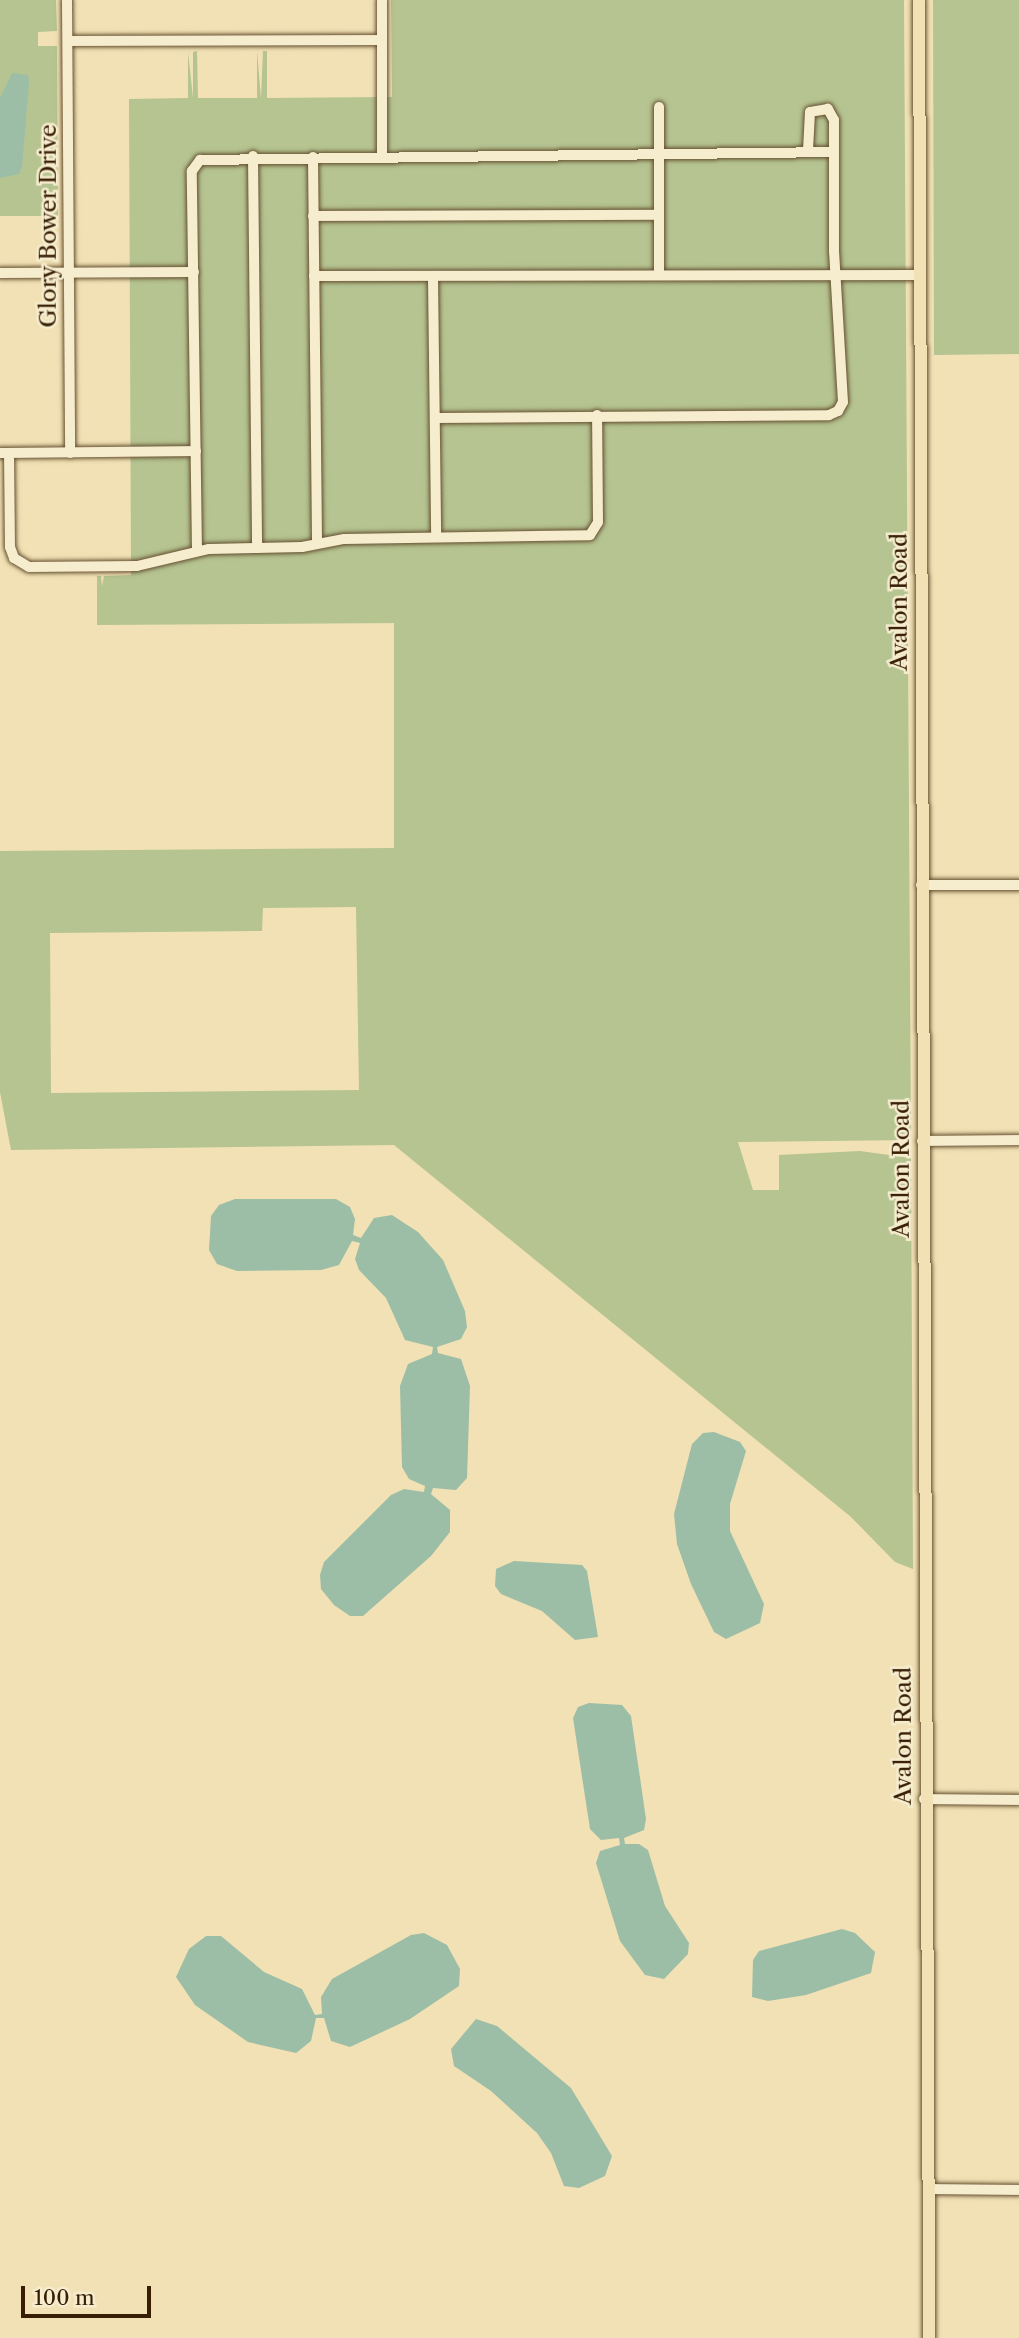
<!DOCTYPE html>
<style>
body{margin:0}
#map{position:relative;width:1019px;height:2338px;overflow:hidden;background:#f1e1b4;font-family:"Libre Caslon Text",serif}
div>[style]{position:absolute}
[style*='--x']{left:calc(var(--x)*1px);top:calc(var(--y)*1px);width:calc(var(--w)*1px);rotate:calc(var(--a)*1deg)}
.green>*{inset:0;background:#b5c491}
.water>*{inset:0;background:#9cbea7}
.roads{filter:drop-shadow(0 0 2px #664f30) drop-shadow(0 0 2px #664f30)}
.minor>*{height:10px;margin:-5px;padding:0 5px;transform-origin:5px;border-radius:5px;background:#f6ecce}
.major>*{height:12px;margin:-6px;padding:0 6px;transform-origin:6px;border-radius:6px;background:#f1e1b4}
span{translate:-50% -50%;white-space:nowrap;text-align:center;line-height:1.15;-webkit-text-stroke:5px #f6ecce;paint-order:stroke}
.street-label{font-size:23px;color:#371e04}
.scale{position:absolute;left:21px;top:2286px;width:130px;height:32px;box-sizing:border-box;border:4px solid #371e04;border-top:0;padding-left:9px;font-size:21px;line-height:24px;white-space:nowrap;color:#371e04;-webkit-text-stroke:5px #f6ecce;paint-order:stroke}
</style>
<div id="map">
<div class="green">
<div style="clip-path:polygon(0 0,56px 0,57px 31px,38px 32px,38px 46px,57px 46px,58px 216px,0 216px)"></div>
<div style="clip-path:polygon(evenodd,391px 0,904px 0,911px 1140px,738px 1142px,753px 1190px,779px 1190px,779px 1155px,860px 1151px,911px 1158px,913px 1569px,895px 1562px,851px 1517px,394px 1145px,11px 1150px,0 1092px,0 851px,394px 848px,394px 623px,97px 625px,97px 576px,101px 576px,102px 586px,104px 576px,131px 575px,129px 99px,188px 98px,188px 52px,193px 98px,193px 52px,197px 51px,198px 98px,257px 98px,257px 51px,261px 98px,263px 51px,267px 51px,267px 98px,392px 97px,391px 0,356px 907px,359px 1090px,51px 1093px,50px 933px,262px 931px,263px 908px,356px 907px)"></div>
<div style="clip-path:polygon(933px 0,1019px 0,1019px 354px,934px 355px)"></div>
</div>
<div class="water">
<div style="clip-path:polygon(12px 73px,28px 75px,29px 82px,22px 167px,19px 174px,0 178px,0 98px)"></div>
<div style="clip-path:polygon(235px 1199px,336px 1199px,350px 1207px,355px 1219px,353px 1235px,361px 1238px,374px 1218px,392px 1215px,418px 1232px,443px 1260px,465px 1311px,467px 1327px,461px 1339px,437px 1347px,438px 1353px,461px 1359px,470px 1386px,467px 1478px,456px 1490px,433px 1488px,431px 1494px,450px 1510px,450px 1532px,431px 1556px,363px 1616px,350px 1616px,334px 1605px,321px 1589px,320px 1575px,324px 1562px,391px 1495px,404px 1489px,424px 1492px,425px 1486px,409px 1479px,402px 1467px,400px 1386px,408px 1364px,432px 1354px,433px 1347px,405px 1340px,386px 1298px,359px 1270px,355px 1259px,360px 1243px,352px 1241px,339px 1265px,321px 1270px,237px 1271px,217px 1264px,209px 1250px,211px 1216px,219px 1205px)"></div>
<div style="clip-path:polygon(714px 1432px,740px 1442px,746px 1451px,730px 1504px,730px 1531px,764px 1604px,760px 1623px,726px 1639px,714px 1632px,691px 1584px,677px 1544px,674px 1514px,692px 1444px,703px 1433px)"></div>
<div style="clip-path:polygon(514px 1561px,582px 1565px,587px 1571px,598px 1637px,575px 1640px,542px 1611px,501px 1594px,495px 1586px,496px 1569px)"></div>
<div style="clip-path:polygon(589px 1703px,622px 1705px,631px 1716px,646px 1819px,644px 1830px,624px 1838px,625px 1844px,639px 1844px,648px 1850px,665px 1906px,689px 1943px,688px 1954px,664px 1979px,645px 1975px,620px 1941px,596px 1863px,600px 1851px,620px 1845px,619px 1838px,601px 1840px,590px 1829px,573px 1718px,578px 1707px)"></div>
<div style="clip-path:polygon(842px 1929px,855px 1933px,875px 1952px,871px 1973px,806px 1995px,768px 2001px,752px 1997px,753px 1960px,759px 1951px)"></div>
<div style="clip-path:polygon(424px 1933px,447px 1945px,460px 1969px,459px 1986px,410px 2019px,350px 2047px,331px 2041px,324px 2018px,316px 2018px,311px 2041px,296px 2053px,248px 2042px,195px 2005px,176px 1977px,189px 1949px,206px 1936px,221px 1936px,264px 1972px,302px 1989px,315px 2015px,322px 2014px,321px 1997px,332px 1979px,411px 1935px)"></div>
<div style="clip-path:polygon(476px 2019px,497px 2026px,571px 2088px,612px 2156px,605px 2176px,579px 2188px,564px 2186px,551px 2153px,537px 2133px,491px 2091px,454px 2066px,451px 2049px)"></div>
</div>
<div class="roads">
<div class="minor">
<div style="--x:67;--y:0;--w:453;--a:89.6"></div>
<div style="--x:382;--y:0;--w:154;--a:90"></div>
<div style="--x:68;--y:41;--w:314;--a:-0.2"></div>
<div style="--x:659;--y:107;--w:167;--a:90"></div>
<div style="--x:253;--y:156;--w:392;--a:89.4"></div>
<div style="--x:313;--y:157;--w:385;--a:89.4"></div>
<div style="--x:313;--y:216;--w:346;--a:-0.2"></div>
<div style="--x:0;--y:273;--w:194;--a:-0.3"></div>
<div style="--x:314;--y:276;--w:605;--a:-0.09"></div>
<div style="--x:433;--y:277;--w:259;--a:89.3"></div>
<div style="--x:436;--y:418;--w:393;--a:-0.4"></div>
<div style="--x:829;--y:415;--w:10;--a:-24"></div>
<div style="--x:838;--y:411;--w:10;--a:-61"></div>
<div style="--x:843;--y:402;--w:150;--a:-93.4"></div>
<div style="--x:834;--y:252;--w:132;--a:-90"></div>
<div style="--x:834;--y:120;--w:13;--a:-119"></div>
<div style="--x:828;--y:109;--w:18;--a:171"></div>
<div style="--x:810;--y:112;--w:39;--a:93"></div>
<div style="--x:0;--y:453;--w:9;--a:0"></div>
<div style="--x:9;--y:453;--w:94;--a:89.4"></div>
<div style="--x:10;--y:547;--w:12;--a:70"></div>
<div style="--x:14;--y:558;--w:17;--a:31"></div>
<div style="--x:29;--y:567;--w:108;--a:-0.5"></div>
<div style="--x:137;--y:566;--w:74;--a:-13.3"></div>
<div style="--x:209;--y:549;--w:93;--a:-1.2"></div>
<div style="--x:302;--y:547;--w:43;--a:-10.8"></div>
<div style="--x:344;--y:539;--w:246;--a:-0.9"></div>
<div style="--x:590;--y:535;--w:15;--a:-58"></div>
<div style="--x:598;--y:522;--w:107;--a:-90.5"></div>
<div style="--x:9;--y:453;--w:187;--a:-0.6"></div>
<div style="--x:197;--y:551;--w:380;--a:-90.8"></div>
<div style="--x:192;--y:171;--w:14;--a:-54"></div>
<div style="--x:200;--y:160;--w:633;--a:-0.72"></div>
<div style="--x:921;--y:885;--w:98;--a:0"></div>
<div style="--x:922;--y:1141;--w:97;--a:-0.6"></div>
<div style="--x:924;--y:1799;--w:95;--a:0.6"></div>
<div style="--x:930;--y:2189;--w:89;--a:0.6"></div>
</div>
<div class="major">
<div style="--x:919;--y:0;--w:2338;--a:89.75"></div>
</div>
</div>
<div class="street-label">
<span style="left:48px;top:226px;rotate:-90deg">Glory Bower Drive</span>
<span style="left:899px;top:602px;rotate:-90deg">Avalon Road</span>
<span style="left:901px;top:1169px;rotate:-90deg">Avalon Road</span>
<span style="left:903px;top:1736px;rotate:-90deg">Avalon Road</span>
</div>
<div class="scale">100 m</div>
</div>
